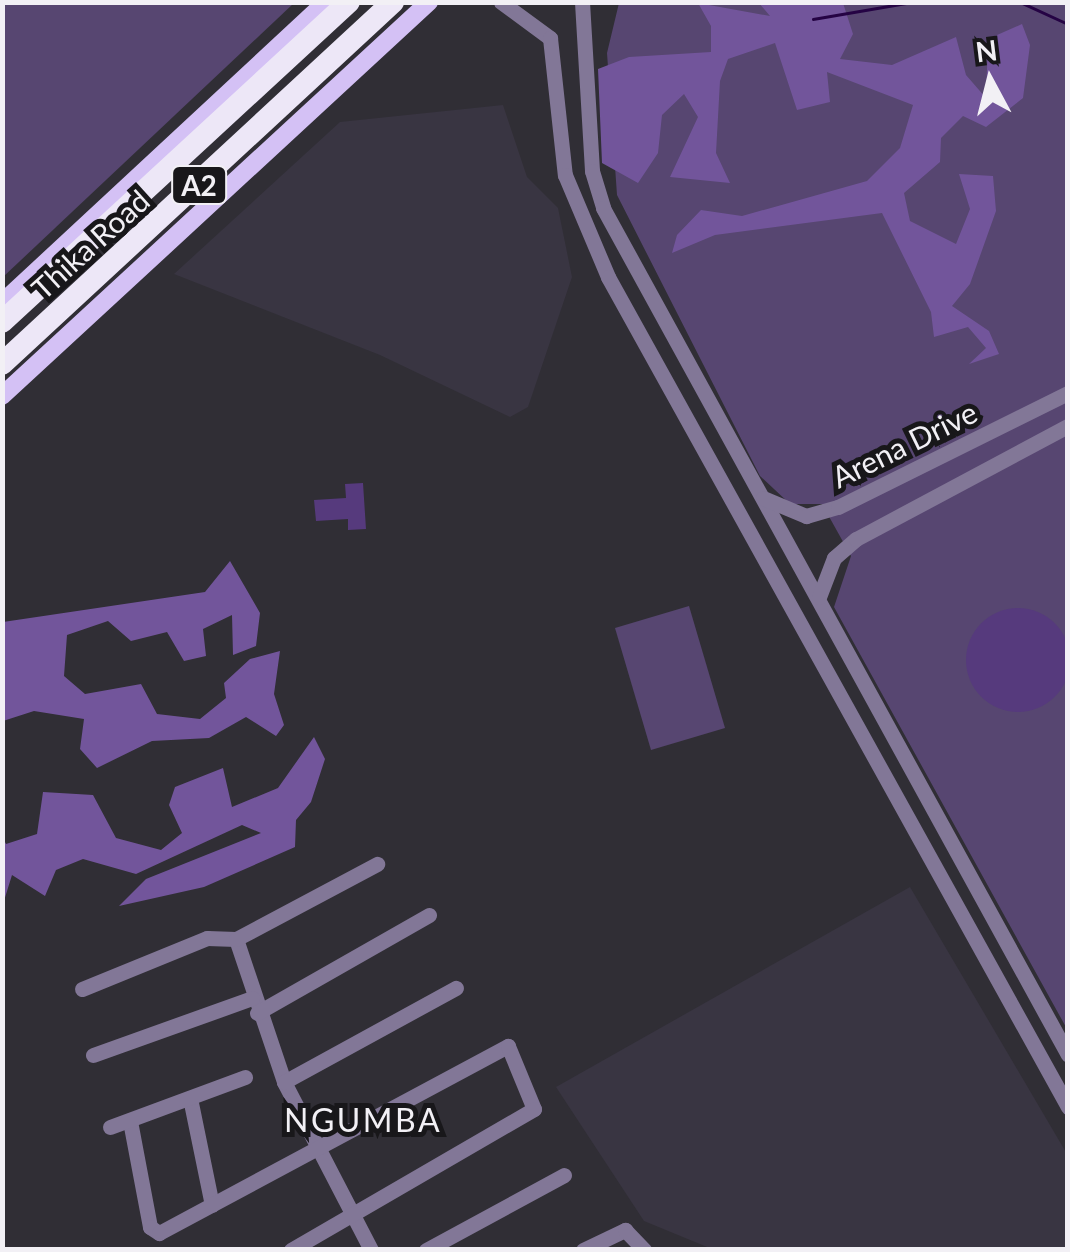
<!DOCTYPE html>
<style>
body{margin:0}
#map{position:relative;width:1070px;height:1252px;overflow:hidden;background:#302e35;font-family:Lato,sans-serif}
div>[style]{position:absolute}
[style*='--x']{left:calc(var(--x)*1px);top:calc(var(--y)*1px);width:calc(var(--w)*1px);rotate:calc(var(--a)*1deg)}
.built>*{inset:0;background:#393542}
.green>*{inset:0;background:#574671}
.forest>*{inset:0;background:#72559b}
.stream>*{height:2.5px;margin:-1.25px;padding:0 1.25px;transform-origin:1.25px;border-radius:1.25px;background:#250344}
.building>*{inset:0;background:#563a7d}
.round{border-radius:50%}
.minor>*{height:15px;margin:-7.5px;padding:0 7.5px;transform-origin:7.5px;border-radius:7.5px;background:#827797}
.major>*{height:18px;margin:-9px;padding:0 9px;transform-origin:9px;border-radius:9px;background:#d4c1f5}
.highway>*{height:22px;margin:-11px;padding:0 11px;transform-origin:11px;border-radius:11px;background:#ede7f7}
span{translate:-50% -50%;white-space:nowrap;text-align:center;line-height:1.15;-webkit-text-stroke:10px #18171a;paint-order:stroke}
.shield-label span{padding:2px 8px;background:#18171a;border:2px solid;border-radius:8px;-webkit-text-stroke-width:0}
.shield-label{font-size:28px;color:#f2f0f5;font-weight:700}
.street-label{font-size:30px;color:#f2f0f5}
.neighbourhood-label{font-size:32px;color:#f2f0f5;letter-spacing:2.5px}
.frame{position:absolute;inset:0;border:5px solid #f2f0f5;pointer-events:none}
.north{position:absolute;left:940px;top:30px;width:100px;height:100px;-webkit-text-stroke:8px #18171a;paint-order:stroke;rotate:353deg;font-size:28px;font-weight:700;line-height:40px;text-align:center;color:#f2f0f5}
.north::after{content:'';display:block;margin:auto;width:35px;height:45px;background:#f2f0f5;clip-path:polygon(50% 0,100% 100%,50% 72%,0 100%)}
</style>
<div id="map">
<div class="built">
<div style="clip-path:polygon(503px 105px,527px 177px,558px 208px,572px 277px,528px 407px,510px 417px,380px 355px,174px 274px,340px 122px)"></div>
<div style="clip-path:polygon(910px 887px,1067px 1154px,1067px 1249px,712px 1249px,644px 1221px,556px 1087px)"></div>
</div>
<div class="green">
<div style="clip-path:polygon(3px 2px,294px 2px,294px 3px,3px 277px)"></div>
<div style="clip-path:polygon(619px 3px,1067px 3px,1067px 1029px,834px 607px,851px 556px,822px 504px,790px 504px,760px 476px,617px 195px,607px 53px)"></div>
<div style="clip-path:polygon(689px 606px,725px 728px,651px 750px,615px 628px)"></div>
</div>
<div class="forest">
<div style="clip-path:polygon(698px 3px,770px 16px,759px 3px,843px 3px,853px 34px,840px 59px,892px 65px,956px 37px,966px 75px,986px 98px,988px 39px,1022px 24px,1030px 45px,1023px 98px,986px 127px,963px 116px,941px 138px,940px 162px,904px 193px,910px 221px,956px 244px,970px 209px,959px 174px,993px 176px,996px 211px,970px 284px,952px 306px,989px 331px,999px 354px,969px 364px,986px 348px,968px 327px,934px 337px,931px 312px,882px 213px,715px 235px,672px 253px,677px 235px,701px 210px,742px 216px,867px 181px,900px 148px,913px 105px,827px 72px,830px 102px,797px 110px,775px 43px,728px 59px,720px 81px,716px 153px,730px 183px,670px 177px,698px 117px,684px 94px,662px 115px,658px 153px,638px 183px,602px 163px,598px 69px,629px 57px,711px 52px,711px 26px)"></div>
<div style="clip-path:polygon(230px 561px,260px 613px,256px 646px,233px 655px,232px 615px,203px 629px,206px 656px,184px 661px,167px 632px,131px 641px,108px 621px,67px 635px,64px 676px,85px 694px,141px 684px,157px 714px,200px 719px,226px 698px,224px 683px,250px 659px,280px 651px,274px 694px,284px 725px,276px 736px,246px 717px,209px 738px,152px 741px,97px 768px,80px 749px,84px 719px,34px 711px,3px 721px,3px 622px,205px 592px)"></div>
<div style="clip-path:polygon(314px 737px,325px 759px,311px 802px,296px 820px,295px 847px,204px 887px,119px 906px,146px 879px,261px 833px,242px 825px,136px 874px,83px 859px,56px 870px,45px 896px,12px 875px,3px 904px,3px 838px,6px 844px,37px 834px,43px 792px,93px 795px,116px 838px,161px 850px,182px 833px,169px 805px,175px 787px,223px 768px,232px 807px,278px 788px)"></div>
</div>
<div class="stream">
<div style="--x:1020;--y:2;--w:53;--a:24.6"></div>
<div style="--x:813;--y:19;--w:100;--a:-9.7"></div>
</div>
<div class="building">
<div style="clip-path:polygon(363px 483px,366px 529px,348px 530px,348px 519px,316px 521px,314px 500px,346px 498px,345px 484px)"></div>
<div class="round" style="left:966px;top:608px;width:104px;height:104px"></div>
</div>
<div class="minor">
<div style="--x:501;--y:2;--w:61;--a:36.3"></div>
<div style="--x:550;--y:38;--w:138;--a:83.8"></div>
<div style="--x:565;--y:175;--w:111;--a:67.1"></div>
<div style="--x:608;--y:277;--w:949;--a:61"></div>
<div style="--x:582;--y:2;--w:169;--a:86.6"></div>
<div style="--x:592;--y:171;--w:39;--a:73"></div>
<div style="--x:603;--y:208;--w:966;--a:61.23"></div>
<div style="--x:763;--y:498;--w:47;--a:22.7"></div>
<div style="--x:806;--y:516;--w:33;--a:-16"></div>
<div style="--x:838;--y:507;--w:257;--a:-26.4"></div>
<div style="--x:819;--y:597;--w:42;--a:-69"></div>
<div style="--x:834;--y:558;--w:29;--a:-41"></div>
<div style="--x:856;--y:539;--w:240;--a:-28.1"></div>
<div style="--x:236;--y:939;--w:151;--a:71.4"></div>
<div style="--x:284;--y:1082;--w:189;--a:62.6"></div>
<div style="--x:82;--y:989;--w:135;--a:-22.2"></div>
<div style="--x:207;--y:938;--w:29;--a:2"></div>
<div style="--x:236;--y:939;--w:160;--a:-28"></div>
<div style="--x:257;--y:1013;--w:198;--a:-29.7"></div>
<div style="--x:93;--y:1055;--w:169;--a:-19.7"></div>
<div style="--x:284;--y:1082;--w:196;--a:-28.7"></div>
<div style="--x:190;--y:1098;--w:109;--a:78.4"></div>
<div style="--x:130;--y:1121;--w:108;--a:79.3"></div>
<div style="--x:150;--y:1227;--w:11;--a:34"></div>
<div style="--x:159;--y:1233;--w:396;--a:-28.2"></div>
<div style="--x:508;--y:1046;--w:68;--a:67.6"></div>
<div style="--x:534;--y:1109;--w:281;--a:149.9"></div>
<div style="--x:110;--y:1127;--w:144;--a:-20.3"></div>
<div style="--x:426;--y:1250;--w:157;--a:-28.5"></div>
<div style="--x:583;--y:1250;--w:47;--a:-25.5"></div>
<div style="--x:625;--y:1230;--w:28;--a:46"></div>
</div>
<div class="major">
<div style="--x:2;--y:303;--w:442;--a:-42.9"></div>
<div style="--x:2;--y:396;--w:581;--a:-42.7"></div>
</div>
<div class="highway">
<div style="--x:2;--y:322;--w:472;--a:-42.7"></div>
<div style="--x:2;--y:364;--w:533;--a:-42.79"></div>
</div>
<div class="shield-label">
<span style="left:199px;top:185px">A2</span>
</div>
<div class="street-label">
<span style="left:90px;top:244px;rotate:-42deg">Thika Road</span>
<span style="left:904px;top:444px;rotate:-26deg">Arena Drive</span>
</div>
<div class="neighbourhood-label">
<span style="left:363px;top:1120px">NGUMBA</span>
</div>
<div class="frame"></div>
<div class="north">N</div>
</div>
